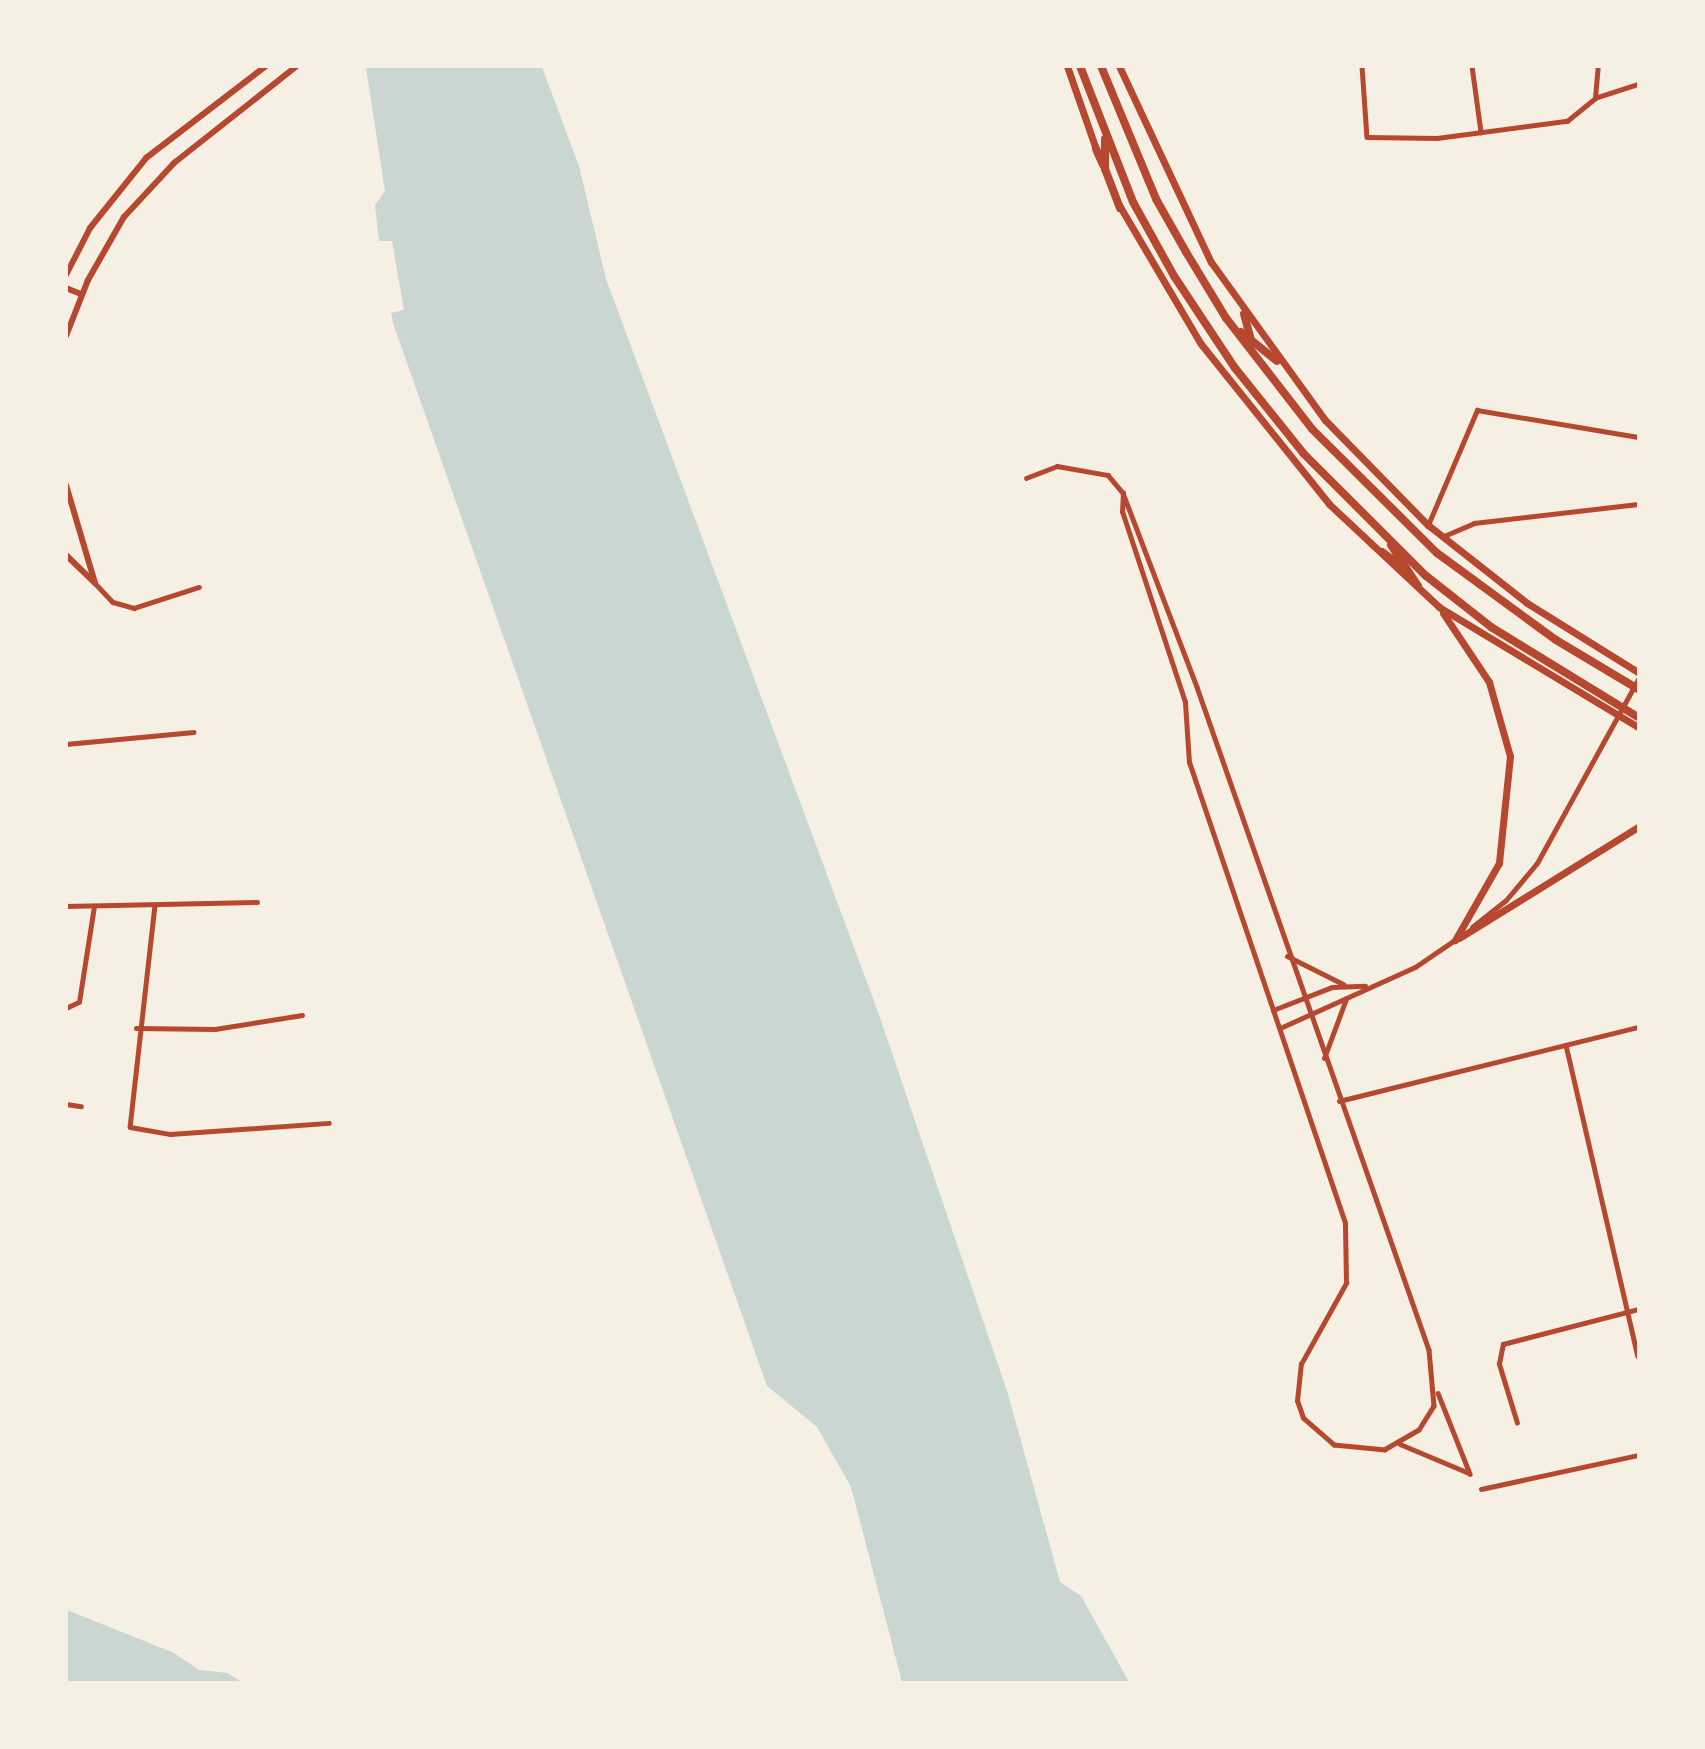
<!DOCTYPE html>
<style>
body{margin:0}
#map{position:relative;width:1705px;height:1749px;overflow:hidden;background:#f6efe4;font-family:Manrope,sans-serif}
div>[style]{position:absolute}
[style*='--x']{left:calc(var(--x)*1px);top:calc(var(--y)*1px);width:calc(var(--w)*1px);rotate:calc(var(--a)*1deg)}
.water>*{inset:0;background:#c9d6d2}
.minor>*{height:4.5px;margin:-2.25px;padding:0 2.25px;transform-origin:2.25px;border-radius:2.25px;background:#b5482f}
.tertiary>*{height:5px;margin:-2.5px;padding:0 2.5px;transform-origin:2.5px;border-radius:2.5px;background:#b5482f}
.secondary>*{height:6px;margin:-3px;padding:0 3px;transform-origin:3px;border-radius:3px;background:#b5482f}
.primary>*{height:7px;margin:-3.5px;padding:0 3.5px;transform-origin:3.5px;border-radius:3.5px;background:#b5482f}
.motorway>*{height:8px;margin:-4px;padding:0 4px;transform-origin:4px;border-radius:4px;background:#b5482f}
span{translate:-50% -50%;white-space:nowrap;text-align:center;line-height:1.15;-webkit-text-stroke:5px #f6efe4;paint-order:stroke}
.frame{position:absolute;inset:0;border:68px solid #f6efe4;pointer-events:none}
</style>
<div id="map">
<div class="water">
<div style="clip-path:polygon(366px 67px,542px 67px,579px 166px,606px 279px,878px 1012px,1008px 1394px,1060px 1582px,1081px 1596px,1129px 1682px,902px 1682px,851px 1487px,817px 1427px,767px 1386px,393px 323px,391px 313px,404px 310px,392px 241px,379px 241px,375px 205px,385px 191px)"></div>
<div style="clip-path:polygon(67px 1610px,174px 1653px,199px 1670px,228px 1673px,241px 1682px,67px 1682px)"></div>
</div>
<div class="minor">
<div style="--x:1362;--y:66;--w:71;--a:86"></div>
<div style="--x:1367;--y:137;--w:70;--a:0.8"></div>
<div style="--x:1437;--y:138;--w:131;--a:-7.5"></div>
<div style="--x:1567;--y:121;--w:36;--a:-39"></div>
<div style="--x:1595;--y:98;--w:32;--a:-85"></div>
<div style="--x:1472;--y:66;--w:67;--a:82.2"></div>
<div style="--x:1595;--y:98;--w:45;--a:-18"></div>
<div style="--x:1026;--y:478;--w:33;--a:-21"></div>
<div style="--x:1057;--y:466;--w:52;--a:10"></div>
<div style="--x:1108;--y:475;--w:23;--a:50"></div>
<div style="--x:1123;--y:493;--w:208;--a:69.1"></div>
<div style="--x:1197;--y:687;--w:702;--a:70.71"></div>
<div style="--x:1429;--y:1350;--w:56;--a:84.9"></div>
<div style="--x:1434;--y:1406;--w:28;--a:122"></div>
<div style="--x:1419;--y:1430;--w:39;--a:150"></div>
<div style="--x:1385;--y:1450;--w:51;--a:-174.4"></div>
<div style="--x:1334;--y:1445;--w:41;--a:-138.9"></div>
<div style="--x:1303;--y:1418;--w:18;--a:-109"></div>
<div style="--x:1297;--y:1401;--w:37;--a:-84"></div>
<div style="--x:1301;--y:1364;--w:93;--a:-60.9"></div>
<div style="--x:1346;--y:1283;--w:60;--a:-91"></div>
<div style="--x:1345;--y:1223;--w:486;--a:-108.7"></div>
<div style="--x:1189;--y:763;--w:61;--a:-93.8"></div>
<div style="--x:1185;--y:702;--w:200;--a:-108.3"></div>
<div style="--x:1122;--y:512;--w:19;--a:-87"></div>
<div style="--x:1428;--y:525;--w:125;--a:-66.9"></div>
<div style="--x:1477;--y:410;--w:163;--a:9.5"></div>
<div style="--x:1444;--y:536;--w:33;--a:-23"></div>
<div style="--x:1474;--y:523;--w:165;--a:-6.6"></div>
<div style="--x:95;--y:583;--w:26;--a:47"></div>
<div style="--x:113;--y:602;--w:22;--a:16"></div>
<div style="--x:134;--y:608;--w:68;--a:-17.9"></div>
<div style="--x:66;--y:744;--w:128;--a:-5.4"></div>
<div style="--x:155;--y:905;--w:223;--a:96.4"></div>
<div style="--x:130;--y:1127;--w:41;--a:9.9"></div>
<div style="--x:170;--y:1134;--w:159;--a:-4"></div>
<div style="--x:66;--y:906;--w:191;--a:-1.2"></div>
<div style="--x:66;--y:1008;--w:14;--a:-25"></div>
<div style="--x:79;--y:1002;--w:97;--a:-81.1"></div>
<div style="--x:136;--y:1028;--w:79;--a:0.7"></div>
<div style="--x:215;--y:1029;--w:88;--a:-9.1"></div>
<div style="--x:1566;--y:1045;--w:319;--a:77"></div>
<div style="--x:1339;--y:1101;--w:308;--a:-13.9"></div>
<div style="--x:66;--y:1104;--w:15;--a:8"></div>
<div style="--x:1438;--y:1393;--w:87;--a:68.4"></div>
<div style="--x:1517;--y:1423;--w:62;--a:-107"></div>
<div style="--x:1499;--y:1364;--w:20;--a:-79"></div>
<div style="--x:1503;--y:1344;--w:139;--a:-14.5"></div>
<div style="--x:1400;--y:1444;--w:75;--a:22.8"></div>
<div style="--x:1481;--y:1489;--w:161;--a:-12.2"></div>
</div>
<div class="tertiary">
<div style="--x:1472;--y:927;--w:43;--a:-38.5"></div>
<div style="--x:1506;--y:900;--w:48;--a:-50"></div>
<div style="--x:1537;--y:863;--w:210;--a:-61.2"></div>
<div style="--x:1287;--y:956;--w:63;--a:26.6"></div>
<div style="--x:1273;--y:1010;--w:63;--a:-21.3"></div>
<div style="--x:1332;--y:987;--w:33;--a:-2"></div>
<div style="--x:1280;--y:1028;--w:148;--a:-24.3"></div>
<div style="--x:1415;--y:967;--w:50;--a:-34.3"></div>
<div style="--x:1324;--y:1058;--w:63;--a:-69.6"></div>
</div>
<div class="secondary">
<div style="--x:66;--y:275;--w:53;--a:-62.9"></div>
<div style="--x:90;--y:228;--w:90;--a:-51.3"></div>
<div style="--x:146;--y:158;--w:151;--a:-37.5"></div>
<div style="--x:66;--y:288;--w:16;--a:22"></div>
<div style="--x:66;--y:336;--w:60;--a:-68.6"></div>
<div style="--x:88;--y:280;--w:73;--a:-60.3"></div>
<div style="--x:124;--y:217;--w:74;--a:-47.2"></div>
<div style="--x:174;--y:163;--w:157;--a:-38.3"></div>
<div style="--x:66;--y:485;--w:102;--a:73.5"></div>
<div style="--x:66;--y:555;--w:40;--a:44"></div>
</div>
<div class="primary">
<div style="--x:1067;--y:66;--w:91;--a:70.8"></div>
<div style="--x:1119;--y:66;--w:217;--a:64.9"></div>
<div style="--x:1211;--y:262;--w:195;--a:54.2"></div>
<div style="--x:1325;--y:420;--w:147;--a:45.6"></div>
<div style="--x:1428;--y:525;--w:126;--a:38.2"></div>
<div style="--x:1527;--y:603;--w:131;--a:31.9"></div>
<div style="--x:1119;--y:205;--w:161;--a:59.5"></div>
<div style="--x:1201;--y:344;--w:205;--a:51.3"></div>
<div style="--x:1329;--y:504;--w:151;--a:43.1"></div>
<div style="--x:1439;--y:607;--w:232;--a:31.1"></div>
<div style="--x:1443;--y:613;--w:83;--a:56.3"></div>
<div style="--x:1489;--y:682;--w:77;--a:74.2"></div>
<div style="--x:1510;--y:756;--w:108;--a:95.9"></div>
<div style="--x:1499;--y:863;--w:89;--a:119.7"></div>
<div style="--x:1459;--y:938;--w:211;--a:-31.8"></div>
</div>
<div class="motorway">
<div style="--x:1080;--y:66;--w:146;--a:68.7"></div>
<div style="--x:1133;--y:202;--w:85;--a:61"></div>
<div style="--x:1174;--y:276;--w:110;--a:56.5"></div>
<div style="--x:1235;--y:368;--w:109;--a:51.3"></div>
<div style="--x:1303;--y:453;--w:173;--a:45"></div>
<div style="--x:1425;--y:575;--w:84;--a:38.2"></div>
<div style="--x:1491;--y:627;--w:172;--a:31.5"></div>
<div style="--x:1101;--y:66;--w:144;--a:67.5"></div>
<div style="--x:1156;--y:199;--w:61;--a:60.5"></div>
<div style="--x:1186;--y:252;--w:77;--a:58.8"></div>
<div style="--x:1226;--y:318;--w:140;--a:52.2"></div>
<div style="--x:1312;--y:429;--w:176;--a:44.8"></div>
<div style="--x:1437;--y:553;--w:147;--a:36.2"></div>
<div style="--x:1556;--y:640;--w:96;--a:30.9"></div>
<div style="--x:1105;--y:139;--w:30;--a:90"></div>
<div style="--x:1105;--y:169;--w:42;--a:69"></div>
<div style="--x:1096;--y:149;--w:17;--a:66"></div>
<div style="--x:1244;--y:314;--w:27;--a:75"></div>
<div style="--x:1241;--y:332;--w:46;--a:38.9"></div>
<div style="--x:1391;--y:545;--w:49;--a:56.6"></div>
<div style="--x:1382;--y:552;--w:19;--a:36"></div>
</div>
<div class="frame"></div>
</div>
